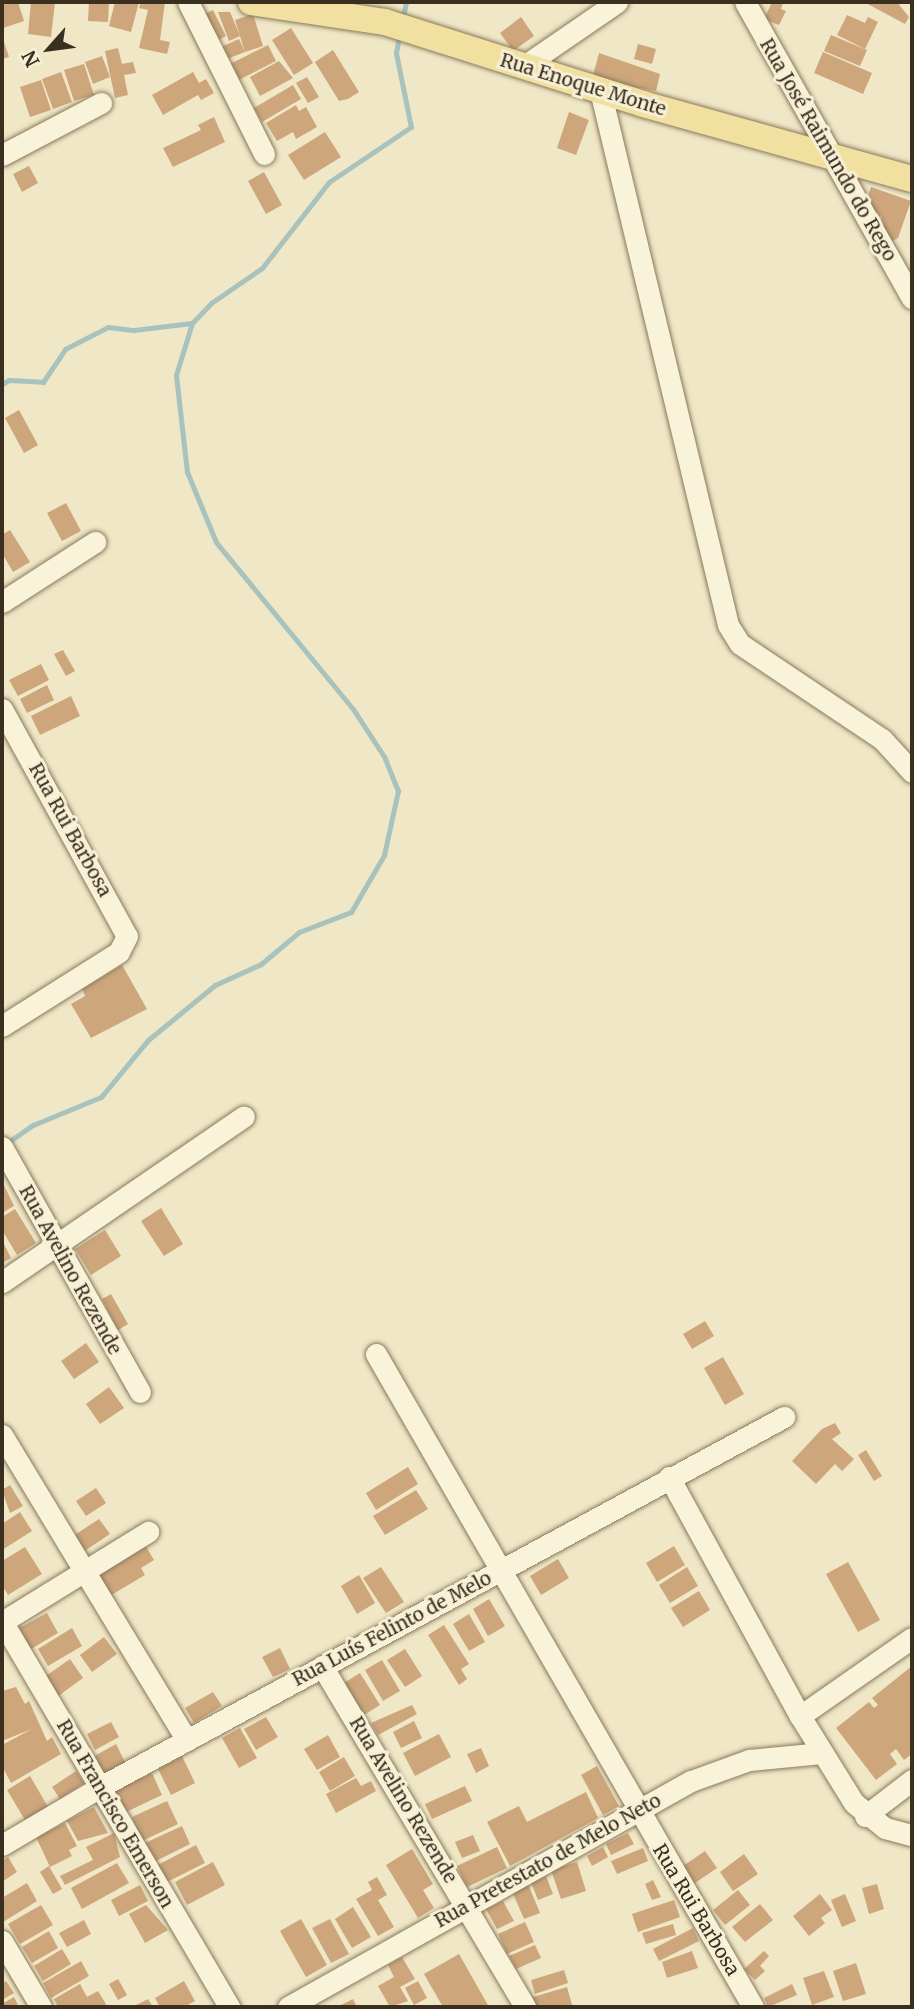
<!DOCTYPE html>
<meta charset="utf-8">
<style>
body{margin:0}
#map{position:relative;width:914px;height:2009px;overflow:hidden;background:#efe7c6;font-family:Merriweather,serif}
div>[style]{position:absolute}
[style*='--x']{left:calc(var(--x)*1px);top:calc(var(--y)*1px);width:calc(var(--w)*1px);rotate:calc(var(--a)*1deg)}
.stream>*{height:5px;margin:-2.5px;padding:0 2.5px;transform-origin:2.5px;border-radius:2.5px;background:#a8c2bd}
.building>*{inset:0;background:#cda67c}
.roads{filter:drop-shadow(0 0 2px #8a795c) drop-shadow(0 0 2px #8a795c)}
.minor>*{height:21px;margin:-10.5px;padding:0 10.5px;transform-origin:10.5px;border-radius:10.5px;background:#f9f3da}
.major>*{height:26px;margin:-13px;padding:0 13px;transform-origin:13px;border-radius:13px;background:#f1e09f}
span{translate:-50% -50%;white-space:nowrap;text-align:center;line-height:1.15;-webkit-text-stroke:6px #f6f0d6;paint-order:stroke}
.street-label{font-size:19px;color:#3b2f1f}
.frame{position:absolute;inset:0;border:4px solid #3b2f1f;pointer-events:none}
.north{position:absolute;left:14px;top:14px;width:70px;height:70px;-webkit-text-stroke:5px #f6f0d6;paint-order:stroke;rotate:242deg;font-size:19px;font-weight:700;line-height:28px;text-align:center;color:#3b2f1f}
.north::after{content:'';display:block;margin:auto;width:24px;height:32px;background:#3b2f1f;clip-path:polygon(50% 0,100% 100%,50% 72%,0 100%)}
</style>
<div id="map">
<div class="stream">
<div style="--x:402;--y:20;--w:18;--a:-77"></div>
<div style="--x:2;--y:384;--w:8;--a:-30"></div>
<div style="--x:9;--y:380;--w:34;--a:3"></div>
<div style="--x:43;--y:382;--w:40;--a:-56"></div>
<div style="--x:65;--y:349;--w:48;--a:-27.1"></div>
<div style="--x:108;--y:327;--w:26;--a:7"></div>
<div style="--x:134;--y:330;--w:58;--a:-6.9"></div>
<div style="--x:192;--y:323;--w:28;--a:-46"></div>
<div style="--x:211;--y:303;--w:62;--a:-34.5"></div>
<div style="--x:262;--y:268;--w:109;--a:-52.1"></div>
<div style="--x:329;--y:182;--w:99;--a:-33.9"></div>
<div style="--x:411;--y:127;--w:76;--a:-101.5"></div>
<div style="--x:396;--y:53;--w:17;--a:-80"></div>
<div style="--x:7;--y:1143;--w:32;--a:-35"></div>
<div style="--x:33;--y:1125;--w:74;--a:-22.4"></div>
<div style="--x:101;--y:1097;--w:74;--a:-50.5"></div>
<div style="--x:148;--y:1040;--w:87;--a:-39.4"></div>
<div style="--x:215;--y:985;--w:51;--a:-24.5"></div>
<div style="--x:261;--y:964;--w:50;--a:-40.1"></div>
<div style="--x:299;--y:932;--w:56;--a:-21"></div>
<div style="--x:351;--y:912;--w:66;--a:-59.9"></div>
<div style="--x:384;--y:855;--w:66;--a:-77.7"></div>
<div style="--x:398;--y:791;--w:35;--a:-112"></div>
<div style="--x:385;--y:758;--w:59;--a:-123.1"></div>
<div style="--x:353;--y:709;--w:216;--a:-129.4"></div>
<div style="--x:216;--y:542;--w:76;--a:-112.5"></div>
<div style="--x:187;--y:472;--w:98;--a:-96.5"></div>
<div style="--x:176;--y:375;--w:54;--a:-72.9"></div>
</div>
<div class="building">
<div style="clip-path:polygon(2px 2px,18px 2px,24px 21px,3px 28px)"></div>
<div style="clip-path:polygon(31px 2px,55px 2px,51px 37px,28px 34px)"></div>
<div style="clip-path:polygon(89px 2px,109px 2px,108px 22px,88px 21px)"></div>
<div style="clip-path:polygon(115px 2px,139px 2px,131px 32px,109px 26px)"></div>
<div style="clip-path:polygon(141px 2px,165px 2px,160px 40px,170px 42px,167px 54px,139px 48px,148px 10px,139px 8px)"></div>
<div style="clip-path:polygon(772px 2px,783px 2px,781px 9px,786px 11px,779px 25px,764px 19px)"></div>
<div style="clip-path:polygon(864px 2px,897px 2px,909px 17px,905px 24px)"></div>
<div style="clip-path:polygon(213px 10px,226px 36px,215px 42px,202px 15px)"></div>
<div style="clip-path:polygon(218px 12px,230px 12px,240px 36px,229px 41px)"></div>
<div style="clip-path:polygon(253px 14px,263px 46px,245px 52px,235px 20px)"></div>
<div style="clip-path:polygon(847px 15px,865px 23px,868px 17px,878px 22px,865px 49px,837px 35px)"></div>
<div style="clip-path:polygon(521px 17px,534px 36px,513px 51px,500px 33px)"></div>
<div style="clip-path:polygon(291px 28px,313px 63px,294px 75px,272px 40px)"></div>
<div style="clip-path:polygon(831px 35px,867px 50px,860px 66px,824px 51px)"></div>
<div style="clip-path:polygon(2px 36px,9px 57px,2px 59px)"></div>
<div style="clip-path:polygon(239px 39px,245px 52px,227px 59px,221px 47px)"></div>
<div style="clip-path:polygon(638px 44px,656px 49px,652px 64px,634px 59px)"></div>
<div style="clip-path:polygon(268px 45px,276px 61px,237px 81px,228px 65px)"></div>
<div style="clip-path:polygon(118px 48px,122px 64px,133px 62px,136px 73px,124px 75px,128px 95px,115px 98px,105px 51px)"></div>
<div style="clip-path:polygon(333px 50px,359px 92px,348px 99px,339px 101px,315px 62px)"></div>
<div style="clip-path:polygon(823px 52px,872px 73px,863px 94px,814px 73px)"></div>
<div style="clip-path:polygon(599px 53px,660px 74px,656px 91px,592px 79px)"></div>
<div style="clip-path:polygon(102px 56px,110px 77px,93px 84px,85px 62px)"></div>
<div style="clip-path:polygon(279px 61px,293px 78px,260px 96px,250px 77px)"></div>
<div style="clip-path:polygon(84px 64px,94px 95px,74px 101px,64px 70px)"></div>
<div style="clip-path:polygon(61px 72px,72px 102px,53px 109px,42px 79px)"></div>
<div style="clip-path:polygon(193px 72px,199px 83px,206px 79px,214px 93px,201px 100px,198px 95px,163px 115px,152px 95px)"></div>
<div style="clip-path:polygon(307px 77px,319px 97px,308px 103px,296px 83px)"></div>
<div style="clip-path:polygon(41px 80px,51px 110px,30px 117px,20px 87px)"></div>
<div style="clip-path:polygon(293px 85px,301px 99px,262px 122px,254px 108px)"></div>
<div style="clip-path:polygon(296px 105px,299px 111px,306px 107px,317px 127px,296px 139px,293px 132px,277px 141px,266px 123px)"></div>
<div style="clip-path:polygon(569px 112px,589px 120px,576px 155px,557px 148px)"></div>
<div style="clip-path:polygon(214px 117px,225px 142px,173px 167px,163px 148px,201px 130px,198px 125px)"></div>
<div style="clip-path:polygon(325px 132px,341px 157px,304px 180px,288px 155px)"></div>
<div style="clip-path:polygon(29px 166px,38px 183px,22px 192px,13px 174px)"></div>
<div style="clip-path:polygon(264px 172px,282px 205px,266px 214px,248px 181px)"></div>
<div style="clip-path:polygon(871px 187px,911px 201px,898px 238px,890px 242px,877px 231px,882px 217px,863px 210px)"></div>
<div style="clip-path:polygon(19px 410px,38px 445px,24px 453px,5px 418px)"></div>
<div style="clip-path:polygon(66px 503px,81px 531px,62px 541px,47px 513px)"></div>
<div style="clip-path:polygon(10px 530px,30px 562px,13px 572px,2px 553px,2px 535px)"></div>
<div style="clip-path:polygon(63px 650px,75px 671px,66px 676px,54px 654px)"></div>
<div style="clip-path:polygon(41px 664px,49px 680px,18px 696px,9px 680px)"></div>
<div style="clip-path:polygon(47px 685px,54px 700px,27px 713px,20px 699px)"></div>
<div style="clip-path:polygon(71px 696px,80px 716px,40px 735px,31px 716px)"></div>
<div style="clip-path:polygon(122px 965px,147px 1009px,91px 1038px,71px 1004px,85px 996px,82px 989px)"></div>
<div style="clip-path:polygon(2px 1181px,14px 1206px,2px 1213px)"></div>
<div style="clip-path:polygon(161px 1208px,183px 1244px,164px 1256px,141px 1221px)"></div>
<div style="clip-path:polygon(15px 1209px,36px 1243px,17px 1255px,2px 1230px,2px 1217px)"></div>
<div style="clip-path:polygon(105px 1230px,121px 1256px,91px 1275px,75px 1249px)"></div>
<div style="clip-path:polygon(2px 1240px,11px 1258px,2px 1263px)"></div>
<div style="clip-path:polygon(111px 1294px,128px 1324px,118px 1330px,102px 1299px)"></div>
<div style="clip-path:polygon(705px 1321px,714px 1336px,692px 1349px,683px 1334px)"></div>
<div style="clip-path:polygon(86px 1343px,99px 1362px,74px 1379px,61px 1361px)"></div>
<div style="clip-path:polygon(723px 1357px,744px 1394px,725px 1405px,704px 1368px)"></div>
<div style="clip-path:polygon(109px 1387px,124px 1408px,100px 1424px,86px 1404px)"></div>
<div style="clip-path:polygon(835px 1423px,841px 1433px,832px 1439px,854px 1459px,842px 1471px,835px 1464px,816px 1484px,792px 1461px,822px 1429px)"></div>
<div style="clip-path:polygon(866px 1450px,882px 1476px,874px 1481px,858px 1455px)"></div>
<div style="clip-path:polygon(408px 1467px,418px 1484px,376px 1510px,366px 1493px)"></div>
<div style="clip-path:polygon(10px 1485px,23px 1506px,10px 1513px,2px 1490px)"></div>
<div style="clip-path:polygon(96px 1488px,106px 1503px,86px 1516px,76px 1501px)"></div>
<div style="clip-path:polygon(416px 1490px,428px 1509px,385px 1535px,373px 1516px)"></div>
<div style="clip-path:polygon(20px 1512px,32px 1531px,2px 1550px,2px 1524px)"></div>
<div style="clip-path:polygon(99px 1519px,110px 1534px,83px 1552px,73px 1536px)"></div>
<div style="clip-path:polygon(145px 1545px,154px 1560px,141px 1568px,145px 1575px,108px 1597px,95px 1575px)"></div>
<div style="clip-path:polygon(674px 1546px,685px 1565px,657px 1582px,646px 1563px)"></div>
<div style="clip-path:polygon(25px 1547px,42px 1574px,8px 1595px,2px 1585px,2px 1561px)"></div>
<div style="clip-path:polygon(558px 1559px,569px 1578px,541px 1595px,530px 1576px)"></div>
<div style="clip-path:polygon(848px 1562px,880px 1620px,858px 1632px,826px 1574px)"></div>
<div style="clip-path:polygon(381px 1567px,404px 1602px,386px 1613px,363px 1578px)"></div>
<div style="clip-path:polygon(687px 1567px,698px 1586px,670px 1603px,659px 1585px)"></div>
<div style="clip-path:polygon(359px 1575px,375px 1603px,357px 1614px,341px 1586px)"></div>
<div style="clip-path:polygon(699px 1591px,710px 1610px,683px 1627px,671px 1608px)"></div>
<div style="clip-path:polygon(489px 1599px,505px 1626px,488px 1636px,473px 1609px)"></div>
<div style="clip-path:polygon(47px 1613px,58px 1633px,31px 1649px,19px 1628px)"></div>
<div style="clip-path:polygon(469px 1614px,485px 1642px,469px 1651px,453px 1624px)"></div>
<div style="clip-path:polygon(444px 1625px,469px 1664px,461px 1669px,467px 1679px,459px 1685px,428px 1635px)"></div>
<div style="clip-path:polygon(72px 1628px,82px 1646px,48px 1666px,38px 1649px)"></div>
<div style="clip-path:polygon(104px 1637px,117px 1654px,92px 1672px,80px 1655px)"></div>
<div style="clip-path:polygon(280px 1648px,290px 1669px,273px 1677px,262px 1657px)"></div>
<div style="clip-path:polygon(405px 1649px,422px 1676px,405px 1687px,387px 1660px)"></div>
<div style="clip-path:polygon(70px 1659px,83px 1678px,57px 1697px,43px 1678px)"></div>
<div style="clip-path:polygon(382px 1660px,400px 1691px,383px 1701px,365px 1670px)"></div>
<div style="clip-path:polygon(912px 1666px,912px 1754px,904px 1760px,896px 1749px,890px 1754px,897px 1764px,876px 1780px,836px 1728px,869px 1702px,874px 1708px,878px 1705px,872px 1698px)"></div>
<div style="clip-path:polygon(360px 1673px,380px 1705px,364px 1715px,344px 1683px)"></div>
<div style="clip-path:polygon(16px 1687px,25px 1704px,29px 1701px,47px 1741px,52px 1737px,61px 1754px,11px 1783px,2px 1766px,2px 1745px,32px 1729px,2px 1741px,2px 1691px)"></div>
<div style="clip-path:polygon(213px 1692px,222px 1706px,194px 1723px,185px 1708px)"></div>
<div style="clip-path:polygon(412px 1705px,417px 1714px,378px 1735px,371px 1723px)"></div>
<div style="clip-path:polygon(266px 1717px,278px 1737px,256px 1750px,244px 1729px)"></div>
<div style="clip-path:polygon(414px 1721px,422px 1738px,401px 1748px,393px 1732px)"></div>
<div style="clip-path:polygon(111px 1722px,119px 1737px,95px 1750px,87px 1734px)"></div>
<div style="clip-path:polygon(240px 1728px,257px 1758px,239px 1768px,222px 1738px)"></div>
<div style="clip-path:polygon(439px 1734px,451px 1757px,415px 1776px,403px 1753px)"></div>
<div style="clip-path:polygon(328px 1735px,340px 1757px,317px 1770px,304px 1749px)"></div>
<div style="clip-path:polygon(116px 1744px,126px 1764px,101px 1777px,91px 1758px)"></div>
<div style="clip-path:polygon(481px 1748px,489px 1766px,476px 1773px,467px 1754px)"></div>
<div style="clip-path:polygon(182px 1756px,195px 1783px,171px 1795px,158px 1769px)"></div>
<div style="clip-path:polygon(344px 1757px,355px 1776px,330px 1791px,319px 1772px)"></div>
<div style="clip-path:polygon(597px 1766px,619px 1806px,603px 1815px,581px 1775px)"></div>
<div style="clip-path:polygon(76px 1771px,84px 1783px,60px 1799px,52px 1787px)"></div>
<div style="clip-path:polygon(152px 1773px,162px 1795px,124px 1813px,114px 1791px)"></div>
<div style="clip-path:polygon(30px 1776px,48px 1807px,25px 1820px,7px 1790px)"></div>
<div style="clip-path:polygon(356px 1778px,361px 1786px,371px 1781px,376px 1791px,336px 1813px,326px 1794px)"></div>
<div style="clip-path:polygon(465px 1786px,472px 1801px,432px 1819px,425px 1804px)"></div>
<div style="clip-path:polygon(586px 1792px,598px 1818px,510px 1866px,487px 1822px,519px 1806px,527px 1822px)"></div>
<div style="clip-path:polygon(167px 1801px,178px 1824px,142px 1841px,132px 1817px)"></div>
<div style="clip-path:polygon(94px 1807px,108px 1833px,78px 1841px,67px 1821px)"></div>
<div style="clip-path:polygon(65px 1823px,77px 1846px,69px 1850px,72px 1856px,50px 1867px,36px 1837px)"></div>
<div style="clip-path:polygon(182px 1826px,190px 1844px,154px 1862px,145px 1843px)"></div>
<div style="clip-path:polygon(114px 1833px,120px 1857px,65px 1885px,60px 1876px,93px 1860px,86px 1847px)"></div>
<div style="clip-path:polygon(628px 1833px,634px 1844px,611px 1855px,606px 1844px)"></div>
<div style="clip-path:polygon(473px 1835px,480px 1851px,462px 1858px,455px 1842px)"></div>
<div style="clip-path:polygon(196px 1845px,205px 1863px,165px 1883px,156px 1866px)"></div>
<div style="clip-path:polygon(497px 1847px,507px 1868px,467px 1887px,457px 1866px)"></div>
<div style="clip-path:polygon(603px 1847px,608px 1857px,592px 1866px,587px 1856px)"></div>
<div style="clip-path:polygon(643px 1848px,648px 1861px,617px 1874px,611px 1861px)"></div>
<div style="clip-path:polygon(412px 1849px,433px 1884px,423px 1890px,434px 1908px,418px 1918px,386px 1865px)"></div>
<div style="clip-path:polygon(705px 1851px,717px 1868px,695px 1883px,683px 1866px)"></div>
<div style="clip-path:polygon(744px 1854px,758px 1874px,733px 1891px,720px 1872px)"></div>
<div style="clip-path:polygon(8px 1857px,17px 1872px,2px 1882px,2px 1861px)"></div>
<div style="clip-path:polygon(213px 1862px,225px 1885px,187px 1905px,175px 1882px)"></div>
<div style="clip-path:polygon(577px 1862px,586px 1891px,561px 1899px,551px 1870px)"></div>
<div style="clip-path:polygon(117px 1863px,129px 1883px,82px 1909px,71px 1888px)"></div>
<div style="clip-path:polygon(49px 1866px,62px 1889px,53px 1894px,40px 1872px)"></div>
<div style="clip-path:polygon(546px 1876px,553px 1894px,538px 1900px,531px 1882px)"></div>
<div style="clip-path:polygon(377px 1877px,387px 1895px,378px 1900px,394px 1927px,378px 1936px,356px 1899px,372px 1890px,368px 1882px)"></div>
<div style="clip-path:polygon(653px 1880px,661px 1897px,652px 1900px,645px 1884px)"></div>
<div style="clip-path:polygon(27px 1883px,37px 1901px,3px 1922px,2px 1898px)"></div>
<div style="clip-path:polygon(528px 1884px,540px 1913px,524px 1919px,512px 1891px)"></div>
<div style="clip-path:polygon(877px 1884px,884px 1909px,869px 1914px,862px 1888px)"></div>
<div style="clip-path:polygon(140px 1885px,148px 1901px,119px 1916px,111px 1900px)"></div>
<div style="clip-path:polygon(738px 1890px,750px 1905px,725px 1925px,713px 1910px)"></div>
<div style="clip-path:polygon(820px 1894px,832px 1910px,821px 1918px,825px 1923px,809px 1936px,793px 1916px)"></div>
<div style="clip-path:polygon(845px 1894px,856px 1921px,842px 1927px,831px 1900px)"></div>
<div style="clip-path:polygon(674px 1900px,680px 1917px,638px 1932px,632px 1914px)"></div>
<div style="clip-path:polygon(503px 1901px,514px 1921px,497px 1929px,486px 1909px)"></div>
<div style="clip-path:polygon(760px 1904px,773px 1920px,745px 1942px,732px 1927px)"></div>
<div style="clip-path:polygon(41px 1905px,53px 1925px,20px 1944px,8px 1924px)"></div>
<div style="clip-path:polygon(146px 1905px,168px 1930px,145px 1943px,129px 1914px)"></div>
<div style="clip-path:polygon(353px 1907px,371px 1937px,352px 1948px,335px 1919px)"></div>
<div style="clip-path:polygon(301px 1919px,327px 1965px,306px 1977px,280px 1931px)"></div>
<div style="clip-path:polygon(330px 1919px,349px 1954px,331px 1963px,312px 1928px)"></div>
<div style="clip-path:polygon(84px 1920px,91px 1934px,67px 1947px,59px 1933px)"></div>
<div style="clip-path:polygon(525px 1922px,534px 1942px,507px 1954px,498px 1934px)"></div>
<div style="clip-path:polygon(673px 1924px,676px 1935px,646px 1944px,642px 1933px)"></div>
<div style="clip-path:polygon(693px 1928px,699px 1941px,659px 1961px,653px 1949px)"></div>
<div style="clip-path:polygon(49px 1931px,58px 1948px,32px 1963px,22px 1947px)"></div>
<div style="clip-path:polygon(535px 1945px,541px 1958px,516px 1969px,509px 1956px)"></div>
<div style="clip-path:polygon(62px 1949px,71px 1964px,43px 1981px,34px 1966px)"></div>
<div style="clip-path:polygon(692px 1951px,698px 1968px,667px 1978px,662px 1962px)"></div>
<div style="clip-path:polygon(764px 1951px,769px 1956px,760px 1966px,765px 1971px,755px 1980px,744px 1969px)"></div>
<div style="clip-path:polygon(459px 1954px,489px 2007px,443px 2007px,424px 1974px)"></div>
<div style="clip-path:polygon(402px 1957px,415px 1979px,400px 1987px,408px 2001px,390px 2007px,378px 1986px,394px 1977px,388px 1965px)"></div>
<div style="clip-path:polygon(81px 1961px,89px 1976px,51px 1998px,43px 1983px)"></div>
<div style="clip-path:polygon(856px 1963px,866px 1994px,843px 2001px,833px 1971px)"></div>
<div style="clip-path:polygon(564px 1970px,568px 1983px,535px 1994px,531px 1980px)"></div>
<div style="clip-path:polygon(824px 1971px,834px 1997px,812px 2005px,803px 1978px)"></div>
<div style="clip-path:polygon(118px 1979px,127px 1995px,118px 2000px,109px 1984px)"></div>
<div style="clip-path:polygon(6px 1981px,14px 1993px,2px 2000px,2px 1983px)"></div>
<div style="clip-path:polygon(184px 1981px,195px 2001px,184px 2007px,160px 2007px,155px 1998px)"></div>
<div style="clip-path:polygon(418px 1981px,427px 1998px,414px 2005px,405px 1988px)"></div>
<div style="clip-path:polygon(80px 1984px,87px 1997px,98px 1991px,107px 2006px,58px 2007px,54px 1999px)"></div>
<div style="clip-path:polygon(792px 1984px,797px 1995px,768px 2007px,764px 1998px)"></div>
<div style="clip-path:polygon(567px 1987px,572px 2005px,536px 2007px,533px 1997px)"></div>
<div style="clip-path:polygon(14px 1997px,19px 2007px,2px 2007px,2px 2004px)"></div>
<div style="clip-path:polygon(148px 1999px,153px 2007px,132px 2007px)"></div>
<div style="clip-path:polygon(353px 1999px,357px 2007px,337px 2007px)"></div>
</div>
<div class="roads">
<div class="minor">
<div style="--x:188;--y:2;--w:170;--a:63.4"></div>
<div style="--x:745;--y:2;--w:340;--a:60.6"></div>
<div style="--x:524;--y:66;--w:113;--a:-34.5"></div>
<div style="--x:600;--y:90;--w:550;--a:76.54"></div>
<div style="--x:728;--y:625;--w:22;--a:58"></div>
<div style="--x:740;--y:644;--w:171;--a:33.8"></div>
<div style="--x:882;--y:739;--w:45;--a:47.7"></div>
<div style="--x:2;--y:155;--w:112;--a:-27.7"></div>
<div style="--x:2;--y:602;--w:111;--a:-32.8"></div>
<div style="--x:2;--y:709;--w:259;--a:61.2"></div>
<div style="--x:127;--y:936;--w:18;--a:117"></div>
<div style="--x:119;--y:952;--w:138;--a:147.7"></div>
<div style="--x:2;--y:1147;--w:281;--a:60.6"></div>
<div style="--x:2;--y:1282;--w:293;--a:-34.4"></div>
<div style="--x:376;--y:1354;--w:754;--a:60"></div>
<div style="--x:2;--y:1435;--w:357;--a:58.8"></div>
<div style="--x:669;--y:1477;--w:273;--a:61.3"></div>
<div style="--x:800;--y:1716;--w:102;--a:58.2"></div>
<div style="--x:854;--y:1803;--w:40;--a:39"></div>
<div style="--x:885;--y:1828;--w:28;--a:15"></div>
<div style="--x:2;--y:1621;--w:448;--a:59.5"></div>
<div style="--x:2;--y:1622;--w:172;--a:-31.7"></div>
<div style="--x:322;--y:1666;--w:397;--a:59.2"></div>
<div style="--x:800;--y:1716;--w:136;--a:-34.9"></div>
<div style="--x:865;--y:1816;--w:59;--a:-37.5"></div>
<div style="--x:2;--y:1845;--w:114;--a:-30.6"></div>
<div style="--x:100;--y:1787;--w:778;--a:-28.41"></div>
<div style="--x:2;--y:1941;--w:77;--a:59.4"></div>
<div style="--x:288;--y:2007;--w:462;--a:-29.3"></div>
<div style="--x:691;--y:1781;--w:62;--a:-19.9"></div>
<div style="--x:749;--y:1760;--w:73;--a:-5.5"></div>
</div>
<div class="major">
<div style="--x:251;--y:2;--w:135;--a:8.5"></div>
<div style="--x:385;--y:22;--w:271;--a:17.6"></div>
<div style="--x:643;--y:104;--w:279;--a:15.6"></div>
</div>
</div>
<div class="street-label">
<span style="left:583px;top:85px;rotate:17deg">Rua Enoque Monte</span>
<span style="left:828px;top:150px;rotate:60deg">Rua José Raimundo do Rego</span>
<span style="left:70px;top:830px;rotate:61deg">Rua Rui Barbosa</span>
<span style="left:70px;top:1270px;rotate:61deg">Rua Avelino Rezende</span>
<span style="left:392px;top:1629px;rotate:-28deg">Rua Luís Felinto de Melo</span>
<span style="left:403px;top:1800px;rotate:59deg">Rua Avelino Rezende</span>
<span style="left:115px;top:1814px;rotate:60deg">Rua Francisco Emerson</span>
<span style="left:548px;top:1861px;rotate:-29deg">Rua Pretestato de Melo Neto</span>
<span style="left:696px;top:1910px;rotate:59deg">Rua Rui Barbosa</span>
</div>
<div class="frame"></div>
<div class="north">N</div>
</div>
